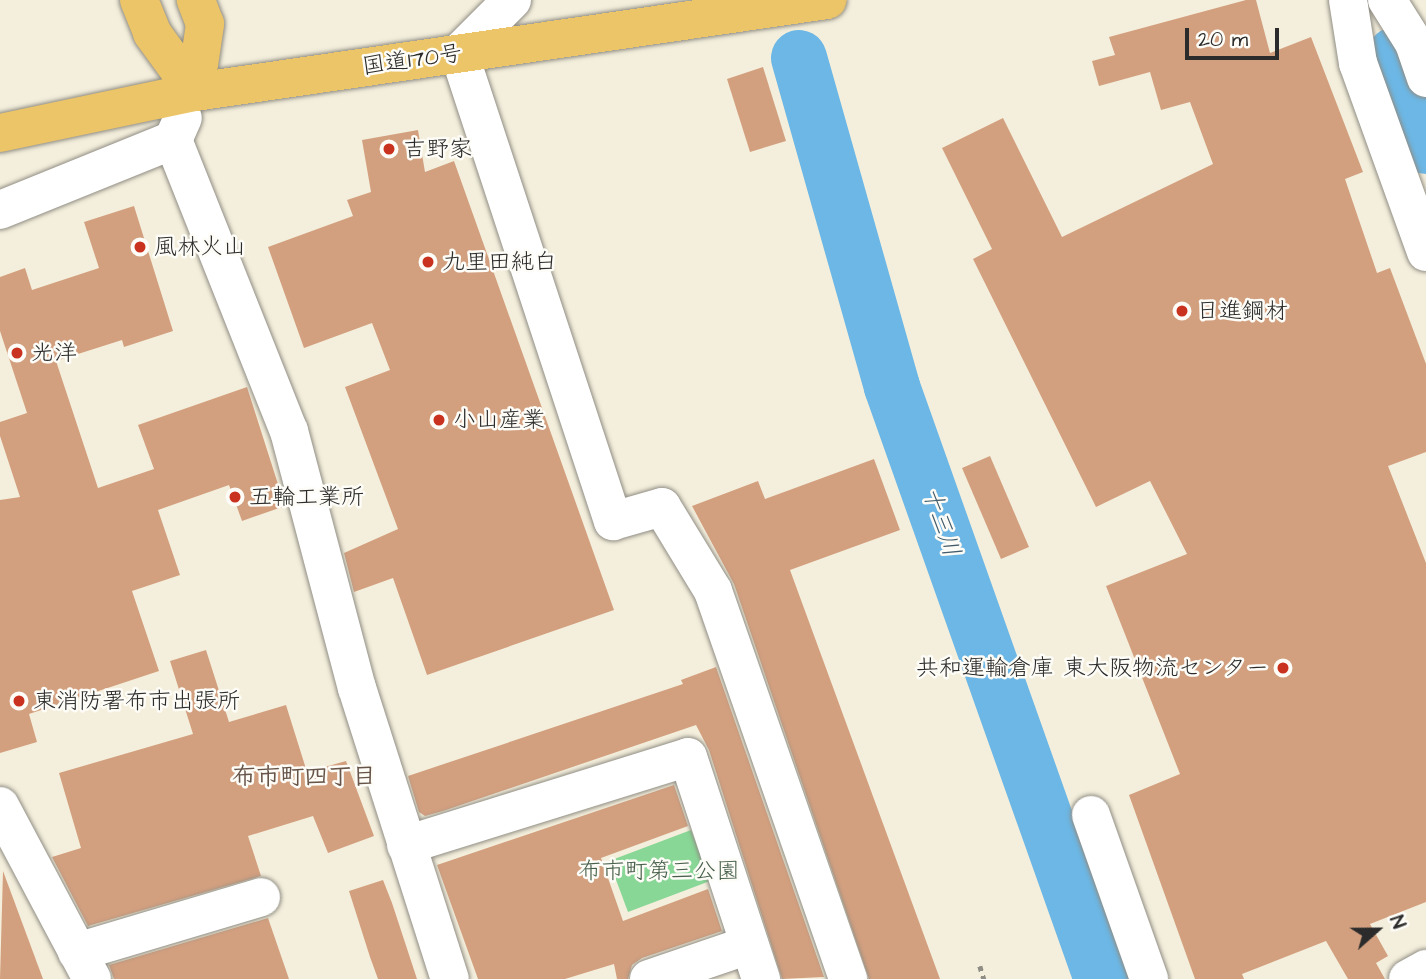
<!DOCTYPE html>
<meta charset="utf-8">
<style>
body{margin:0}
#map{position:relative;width:1426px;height:979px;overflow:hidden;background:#f4efdc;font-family:"Architects Daughter","Klee One",sans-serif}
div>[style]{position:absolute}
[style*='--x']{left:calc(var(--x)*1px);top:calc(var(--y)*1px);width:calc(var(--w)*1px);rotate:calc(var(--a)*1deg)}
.green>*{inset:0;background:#88d796}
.river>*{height:56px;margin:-28px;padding:0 28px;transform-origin:28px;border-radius:28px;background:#6cb7e5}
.building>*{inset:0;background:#d3a07f}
.path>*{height:4.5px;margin-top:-2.25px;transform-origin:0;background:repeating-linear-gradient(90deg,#908d84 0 5px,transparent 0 10px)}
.roads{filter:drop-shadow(0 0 2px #908d84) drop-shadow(0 0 2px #908d84)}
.minor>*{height:38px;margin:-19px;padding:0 19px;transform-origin:19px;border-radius:19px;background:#fff}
.major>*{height:38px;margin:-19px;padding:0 19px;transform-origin:19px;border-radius:19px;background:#edc569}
.highway>*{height:38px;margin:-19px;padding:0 19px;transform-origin:19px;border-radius:19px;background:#edc569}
.dots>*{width:19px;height:19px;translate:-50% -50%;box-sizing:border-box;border:4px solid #fdfcf7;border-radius:50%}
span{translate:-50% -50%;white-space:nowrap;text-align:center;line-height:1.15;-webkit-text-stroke:5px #fdfcf7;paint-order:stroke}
.street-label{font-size:23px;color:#2b2b2b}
.poi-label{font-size:23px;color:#2b2b2b}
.left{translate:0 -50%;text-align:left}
.right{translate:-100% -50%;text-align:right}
.park-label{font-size:23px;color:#475f4b}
.water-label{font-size:24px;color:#425c6c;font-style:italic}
.neighbourhood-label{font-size:24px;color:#665448;font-weight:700}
.north{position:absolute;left:1342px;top:895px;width:70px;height:70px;-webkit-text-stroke:5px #fdfcf7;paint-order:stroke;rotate:69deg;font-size:19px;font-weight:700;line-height:28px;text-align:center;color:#2b2b2b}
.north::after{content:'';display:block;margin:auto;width:24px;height:32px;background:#2b2b2b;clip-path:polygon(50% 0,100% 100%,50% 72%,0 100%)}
.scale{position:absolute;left:1185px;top:28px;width:94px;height:32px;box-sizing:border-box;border:4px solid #2b2b2b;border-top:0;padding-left:9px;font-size:21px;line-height:24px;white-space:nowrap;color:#2b2b2b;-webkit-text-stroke:5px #fdfcf7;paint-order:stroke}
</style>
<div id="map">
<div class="green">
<div style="clip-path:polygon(691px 830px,710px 881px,628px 912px,609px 861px)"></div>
</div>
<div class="river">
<div style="--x:1395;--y:55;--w:96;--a:71.2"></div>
<div style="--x:799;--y:58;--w:342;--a:74.2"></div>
<div style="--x:892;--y:387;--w:628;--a:70.47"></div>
</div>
<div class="building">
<div style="clip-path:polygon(1246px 0,1256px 0,1270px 53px,1311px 37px,1363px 172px,1345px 179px,1377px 273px,1390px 268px,1426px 364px,1426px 452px,1388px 466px,1426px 563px,1426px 902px,1370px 924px,1388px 956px,1376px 963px,1385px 979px,1348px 979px,1326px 941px,1242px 974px,1244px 979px,1195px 979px,1129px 795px,1180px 774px,1106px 586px,1187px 554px,1150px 481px,1096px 507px,973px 259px,992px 249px,942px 148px,1003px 118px,1062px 237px,1213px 164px,1190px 102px,1161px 110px,1150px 72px,1099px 86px,1092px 61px,1115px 55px,1109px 37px)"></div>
<div style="clip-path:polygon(763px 67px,786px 141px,750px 152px,727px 79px)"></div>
<div style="clip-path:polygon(418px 130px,425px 172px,454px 161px,614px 610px,427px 675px,393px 578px,354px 592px,344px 553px,398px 529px,345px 387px,390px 370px,372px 323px,304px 348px,268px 247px,353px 216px,347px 200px,371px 192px,362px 140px)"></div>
<div style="clip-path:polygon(134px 206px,173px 331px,124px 347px,122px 340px,56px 361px,98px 488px,154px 469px,138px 425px,247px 387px,285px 506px,242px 521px,229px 485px,158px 510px,180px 575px,132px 591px,159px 671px,29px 714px,37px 742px,0 753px,0 500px,20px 497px,0 436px,0 422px,27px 413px,0 331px,0 277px,25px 268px,32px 290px,99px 268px,84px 222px)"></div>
<div style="clip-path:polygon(990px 456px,1029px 547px,1001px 559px,962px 468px)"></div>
<div style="clip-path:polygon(874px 459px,900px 530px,790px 570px,940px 979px,869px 979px,734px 584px,692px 506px,758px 481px,765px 499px)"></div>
<div style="clip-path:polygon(206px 650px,229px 722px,286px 705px,307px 772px,346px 761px,374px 836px,328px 853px,313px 816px,248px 836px,261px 876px,88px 926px,52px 857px,81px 848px,59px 773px,193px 734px,170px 661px)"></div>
<div style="clip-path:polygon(716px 667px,824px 977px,782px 979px,709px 750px,696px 725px,443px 811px,425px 816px,419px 812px,408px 776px,683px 684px,681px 680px)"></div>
<div style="clip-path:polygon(674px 785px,688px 826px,601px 858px,623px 921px,708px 889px,722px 931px,642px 958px,632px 965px,628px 979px,617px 979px,614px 964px,565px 979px,478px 979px,437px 865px)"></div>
<div style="clip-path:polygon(3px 871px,43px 979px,0 979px)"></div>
<div style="clip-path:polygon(383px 880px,392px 903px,417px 979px,378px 979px,370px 957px,349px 891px)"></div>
<div style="clip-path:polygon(268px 918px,289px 979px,114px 979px,109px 965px)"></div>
</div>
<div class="path">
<div style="--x:980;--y:966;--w:14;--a:73"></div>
</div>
<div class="roads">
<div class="minor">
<div style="--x:512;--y:0;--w:75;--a:135"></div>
<div style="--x:459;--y:53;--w:493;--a:71.8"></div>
<div style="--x:613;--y:521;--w:51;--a:-15.9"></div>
<div style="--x:662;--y:507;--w:98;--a:58.7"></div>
<div style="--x:713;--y:591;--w:411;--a:70.8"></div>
<div style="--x:1348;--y:0;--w:64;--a:81"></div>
<div style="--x:1358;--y:63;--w:201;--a:70.2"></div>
<div style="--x:1387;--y:0;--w:51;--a:57.9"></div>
<div style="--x:1414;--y:43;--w:37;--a:71"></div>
<div style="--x:173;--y:140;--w:313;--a:68.3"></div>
<div style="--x:289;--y:431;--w:266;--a:75.2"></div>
<div style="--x:357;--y:688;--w:305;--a:72.3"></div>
<div style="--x:0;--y:210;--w:187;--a:-22"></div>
<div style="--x:173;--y:140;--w:24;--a:-66"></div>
<div style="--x:0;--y:806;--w:196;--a:62"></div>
<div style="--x:1091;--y:815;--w:174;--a:70.5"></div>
<div style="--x:406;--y:845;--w:295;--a:-17.3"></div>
<div style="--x:688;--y:757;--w:234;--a:71.8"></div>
<div style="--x:77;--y:952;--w:192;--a:-16.6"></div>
<div style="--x:649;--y:979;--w:106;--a:-18.8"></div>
<div style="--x:1408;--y:979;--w:21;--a:-29"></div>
</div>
<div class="major">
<div style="--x:139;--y:0;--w:35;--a:68"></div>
<div style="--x:152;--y:33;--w:73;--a:53.9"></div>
<div style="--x:195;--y:92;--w:69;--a:-81.6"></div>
<div style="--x:205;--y:24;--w:26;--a:-111"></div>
</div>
<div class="highway">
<div style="--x:0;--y:133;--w:199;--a:-11.9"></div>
<div style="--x:195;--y:92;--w:639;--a:-8.28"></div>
</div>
</div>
<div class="dots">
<div style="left:389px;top:149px;background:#c8321e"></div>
<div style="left:140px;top:247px;background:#c8321e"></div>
<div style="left:428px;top:262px;background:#c8321e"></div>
<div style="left:1182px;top:311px;background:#c8321e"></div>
<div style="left:17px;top:353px;background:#c8321e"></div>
<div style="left:439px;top:420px;background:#c8321e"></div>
<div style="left:235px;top:497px;background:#c8321e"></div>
<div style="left:1283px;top:668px;background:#c8321e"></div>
<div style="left:19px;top:701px;background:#c8321e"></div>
</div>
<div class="street-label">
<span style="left:412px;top:60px;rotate:-8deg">国道170号</span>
</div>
<div class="poi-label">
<span class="left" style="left:403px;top:149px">吉野家</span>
<span class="left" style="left:154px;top:247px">風林火山</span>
<span class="left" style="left:442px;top:262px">九里田純白</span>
<span class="left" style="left:1196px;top:311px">日進鋼材</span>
<span class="left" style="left:31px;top:353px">光洋</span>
<span class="left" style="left:453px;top:420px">小山産業</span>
<span class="left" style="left:249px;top:497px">五輪工業所</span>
<span class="right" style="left:1269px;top:668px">共和運輸倉庫 東大阪物流センター</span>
<span class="left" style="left:33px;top:701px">東消防署布市出張所</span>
</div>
<div class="park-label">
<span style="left:659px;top:871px">布市町第三公園</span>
</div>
<div class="water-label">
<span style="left:940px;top:522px;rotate:71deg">十三川</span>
</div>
<div class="neighbourhood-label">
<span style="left:304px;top:778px">布市町四丁目</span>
</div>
<div class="north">N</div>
<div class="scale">20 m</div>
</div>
